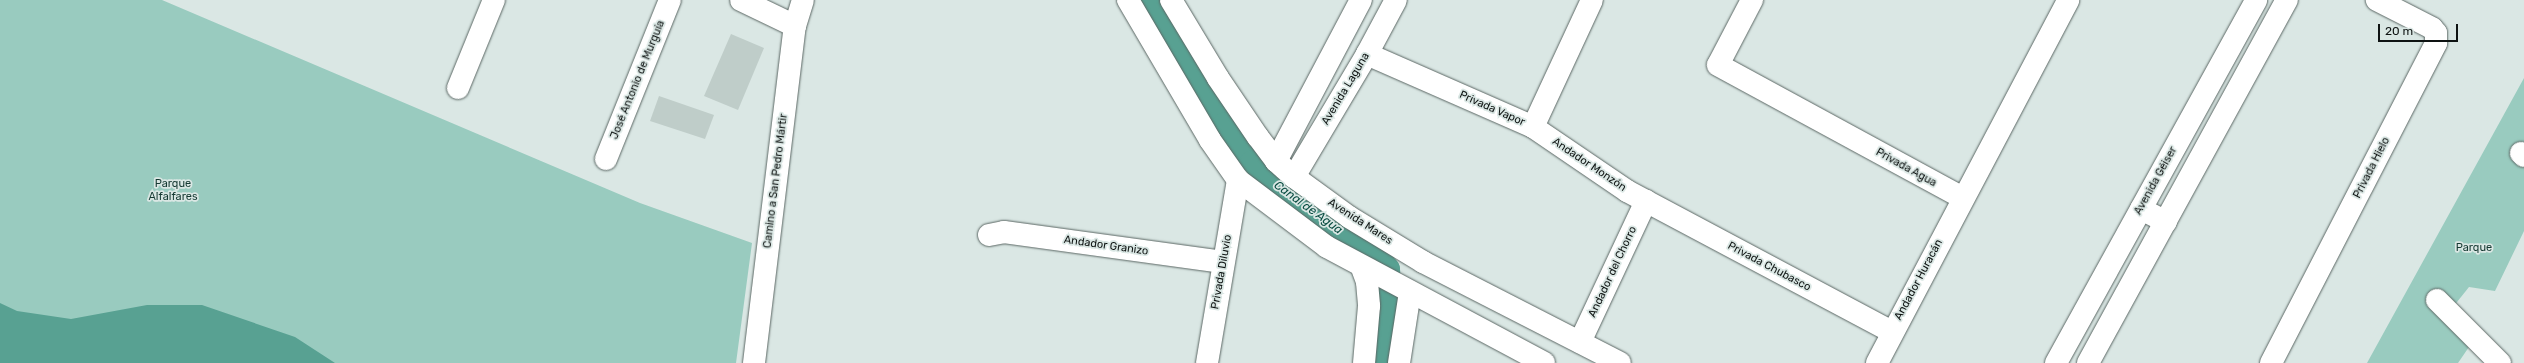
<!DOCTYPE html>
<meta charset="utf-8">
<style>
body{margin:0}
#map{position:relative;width:2524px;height:363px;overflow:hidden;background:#dae7e4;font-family:Rubik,sans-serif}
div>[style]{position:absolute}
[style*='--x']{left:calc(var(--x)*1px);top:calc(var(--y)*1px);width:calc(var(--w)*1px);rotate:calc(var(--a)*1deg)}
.green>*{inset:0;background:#99cbbf}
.water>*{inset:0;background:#58a192}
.canal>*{height:28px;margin:-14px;padding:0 14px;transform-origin:14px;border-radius:14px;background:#58a192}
.building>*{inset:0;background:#bfcdc9}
.roads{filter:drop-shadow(0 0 1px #5b6764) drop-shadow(0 0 1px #5b6764)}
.minor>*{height:22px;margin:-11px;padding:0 11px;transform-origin:11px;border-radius:11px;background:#fff}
.tertiary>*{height:22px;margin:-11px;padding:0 11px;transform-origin:11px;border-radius:11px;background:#fff}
.secondary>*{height:22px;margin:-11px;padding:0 11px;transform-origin:11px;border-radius:11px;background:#fff}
span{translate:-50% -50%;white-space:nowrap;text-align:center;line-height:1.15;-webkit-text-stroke:3.5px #dae7e4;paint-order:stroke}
.street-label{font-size:11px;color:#0e1312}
.park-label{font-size:11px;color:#153932}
.water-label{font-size:12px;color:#074b40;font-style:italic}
.scale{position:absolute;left:2378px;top:24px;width:80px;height:18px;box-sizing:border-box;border:2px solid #0e1312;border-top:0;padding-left:5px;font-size:12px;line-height:14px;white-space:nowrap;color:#0e1312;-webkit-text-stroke:3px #dae7e4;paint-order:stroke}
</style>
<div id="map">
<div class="green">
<div style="clip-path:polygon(0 0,162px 0,640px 203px,752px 243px,736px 363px,0 363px)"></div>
<div style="clip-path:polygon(2524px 78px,2524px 231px,2495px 291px,2469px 287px,2449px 312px,2471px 344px,2458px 363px,2367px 363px)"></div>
</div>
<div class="water">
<div style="clip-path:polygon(0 303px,17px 311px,71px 319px,147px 305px,202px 305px,295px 337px,335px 363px,0 363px)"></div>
</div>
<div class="canal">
<div style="--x:1150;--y:0;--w:147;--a:58.9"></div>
<div style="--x:1226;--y:126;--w:47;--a:54.6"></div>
<div style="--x:1253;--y:164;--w:45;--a:42.3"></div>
<div style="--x:1286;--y:194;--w:102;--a:34.6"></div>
<div style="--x:1370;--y:252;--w:24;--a:48"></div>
<div style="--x:1386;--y:270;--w:37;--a:85"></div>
<div style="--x:1389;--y:307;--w:57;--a:98.1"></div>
</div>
<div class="building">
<div style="clip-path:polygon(731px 34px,764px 48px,738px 110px,704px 96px)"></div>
<div style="clip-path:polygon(659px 96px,714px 115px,705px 139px,650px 121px)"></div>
</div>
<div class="roads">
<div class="minor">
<div style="--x:741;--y:0;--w:60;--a:25.7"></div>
<div style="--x:1752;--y:0;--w:73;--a:117.6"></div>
<div style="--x:1718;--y:65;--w:279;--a:28.5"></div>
<div style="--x:1367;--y:54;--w:181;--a:23.7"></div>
<div style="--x:1533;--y:127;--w:114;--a:34.2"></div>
<div style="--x:1627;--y:191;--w:300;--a:28"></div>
<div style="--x:458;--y:88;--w:95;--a:-67.8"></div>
<div style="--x:1533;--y:127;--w:140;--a:-65.1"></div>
<div style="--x:2521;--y:153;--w:4;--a:45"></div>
<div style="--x:606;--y:159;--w:171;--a:-68.1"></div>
<div style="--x:1276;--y:161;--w:182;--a:-62.2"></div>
<div style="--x:1294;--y:177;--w:143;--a:-59.3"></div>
<div style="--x:1367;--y:54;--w:61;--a:-61.8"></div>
<div style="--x:989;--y:235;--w:15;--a:-11"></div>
<div style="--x:1004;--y:232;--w:221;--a:7.8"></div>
<div style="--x:1362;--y:268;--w:15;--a:70"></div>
<div style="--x:1367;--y:282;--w:24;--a:85"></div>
<div style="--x:1369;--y:306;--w:57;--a:95"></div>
<div style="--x:2437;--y:300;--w:89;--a:45"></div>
<div style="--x:1580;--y:342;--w:156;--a:-64.9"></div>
<div style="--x:1207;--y:363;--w:186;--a:-80.4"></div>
<div style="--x:1399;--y:363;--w:72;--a:-81.2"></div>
<div style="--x:1877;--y:363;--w:410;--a:-62.2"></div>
<div style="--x:2056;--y:363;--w:414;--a:-61.1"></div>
<div style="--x:2088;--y:363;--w:414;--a:-61.3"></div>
<div style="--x:2271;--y:363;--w:360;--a:-62.7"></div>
<div style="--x:2436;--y:43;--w:10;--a:-90"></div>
<div style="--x:2436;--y:33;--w:6;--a:-129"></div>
<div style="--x:2432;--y:28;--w:62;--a:-153"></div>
</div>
<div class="tertiary">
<div style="--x:2141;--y:209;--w:28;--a:27"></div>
<div style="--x:754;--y:363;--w:339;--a:-83.1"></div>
<div style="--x:795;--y:26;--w:27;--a:-73"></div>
</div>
<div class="secondary">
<div style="--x:1128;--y:0;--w:162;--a:59.6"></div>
<div style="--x:1210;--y:140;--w:49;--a:55"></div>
<div style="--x:1238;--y:180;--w:111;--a:37"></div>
<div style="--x:1327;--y:247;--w:246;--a:28.1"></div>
<div style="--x:1171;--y:0;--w:91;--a:58.9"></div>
<div style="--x:1218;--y:78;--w:71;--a:55.9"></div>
<div style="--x:1258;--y:137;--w:30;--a:53"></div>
<div style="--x:1276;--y:161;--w:24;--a:42"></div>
<div style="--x:1294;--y:177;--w:68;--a:36"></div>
<div style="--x:1349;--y:217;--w:87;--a:31.3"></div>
<div style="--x:1423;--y:262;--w:221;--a:27.1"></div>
</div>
</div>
<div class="street-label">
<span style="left:638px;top:80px;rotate:-68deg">José Antonio de Murguía</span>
<span style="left:1346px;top:89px;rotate:-59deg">Avenida Laguna</span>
<span style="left:1492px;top:109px;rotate:24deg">Privada Vapor</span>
<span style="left:1589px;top:165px;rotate:34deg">Andador Monzón</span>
<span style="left:1906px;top:168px;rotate:29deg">Privada Agua</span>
<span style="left:2372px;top:168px;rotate:-63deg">Privada Hielo</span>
<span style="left:776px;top:181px;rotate:-83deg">Camino a San Pedro Mártir</span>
<span style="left:2156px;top:181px;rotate:-61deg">Avenida Géiser</span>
<span style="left:1360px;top:222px;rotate:33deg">Avenida Mares</span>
<span style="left:1106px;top:246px;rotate:8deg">Andador Granizo</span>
<span style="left:1769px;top:267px;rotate:28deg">Privada Chubasco</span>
<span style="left:1222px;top:272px;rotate:-80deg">Privada Diluvio</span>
<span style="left:1613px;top:272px;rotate:-65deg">Andador del Chorro</span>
<span style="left:1919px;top:280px;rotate:-62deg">Andador Huracán</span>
</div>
<div class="park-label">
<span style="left:173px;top:191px">Parque<br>Alfalfares</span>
<span style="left:2474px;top:248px">Parque</span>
</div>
<div class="water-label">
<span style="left:1308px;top:208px;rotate:36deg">Canal de Agua</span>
</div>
<div class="scale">20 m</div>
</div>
